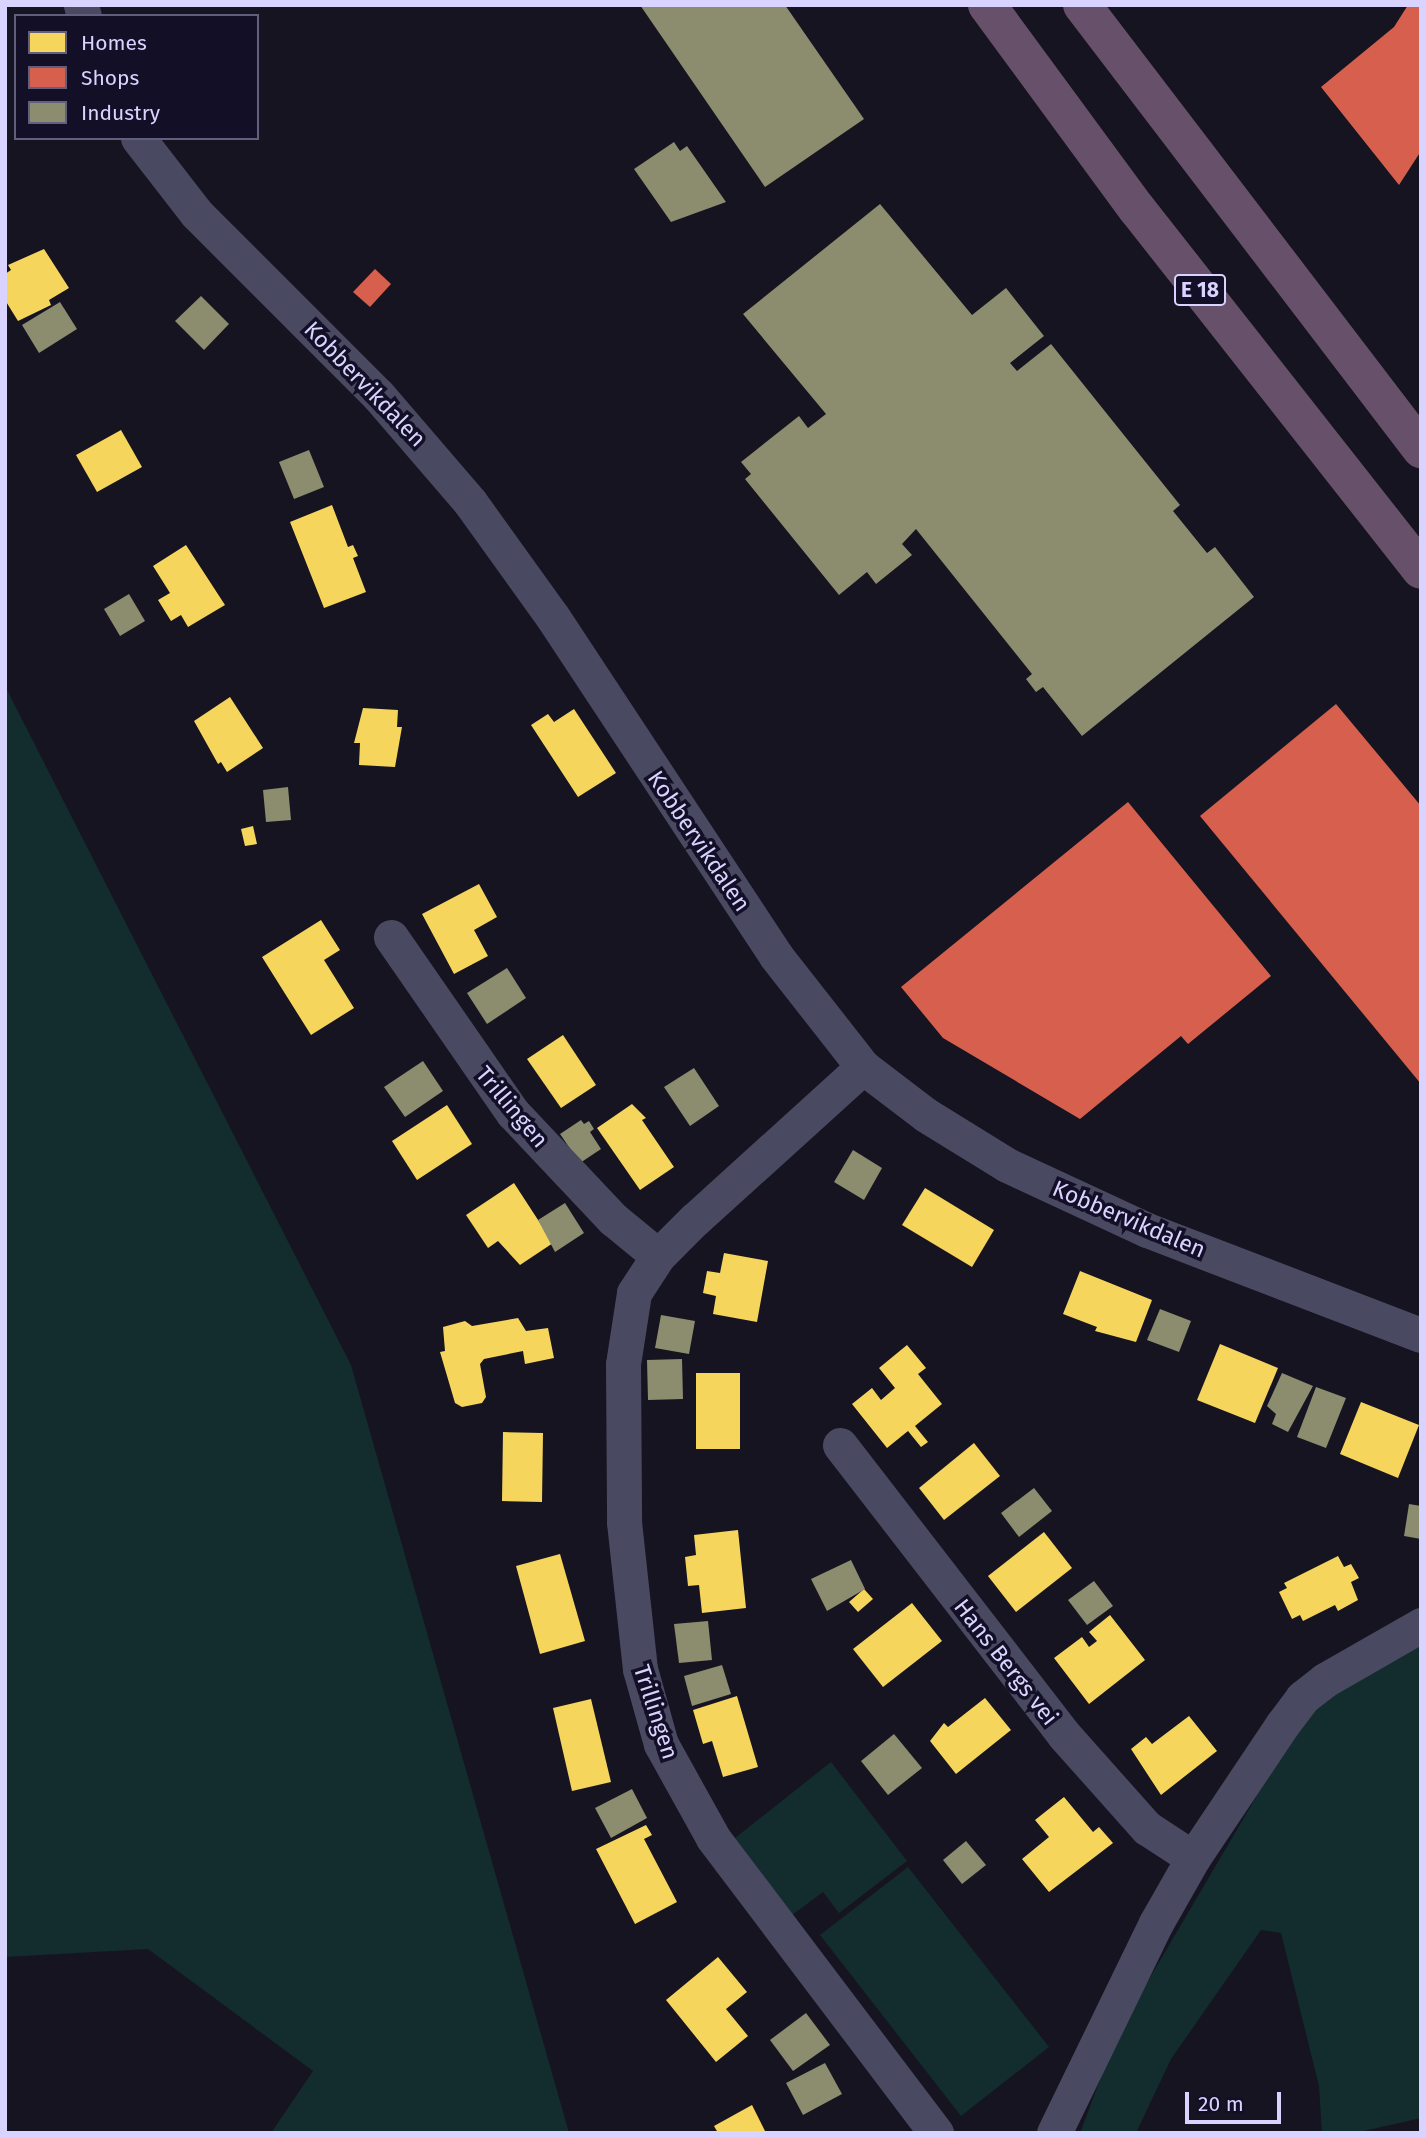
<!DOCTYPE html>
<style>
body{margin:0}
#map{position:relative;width:1426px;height:2138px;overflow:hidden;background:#161421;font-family:"Fira Sans",sans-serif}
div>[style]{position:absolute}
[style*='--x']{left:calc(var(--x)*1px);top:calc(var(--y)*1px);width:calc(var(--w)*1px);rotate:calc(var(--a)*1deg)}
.green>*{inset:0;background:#132c2d}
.homes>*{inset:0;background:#f6d55c}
.shops>*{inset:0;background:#d6604d}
.industry>*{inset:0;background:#8c8c6e}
.street>*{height:35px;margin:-17.5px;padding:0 17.5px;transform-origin:17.5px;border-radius:17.5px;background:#4a4962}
.highway>*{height:38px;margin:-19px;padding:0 19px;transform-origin:19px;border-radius:19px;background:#67516a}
span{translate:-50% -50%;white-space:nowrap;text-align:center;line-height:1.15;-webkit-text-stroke:7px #130f26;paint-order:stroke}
.shield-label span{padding:2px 5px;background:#130f26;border:2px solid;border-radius:5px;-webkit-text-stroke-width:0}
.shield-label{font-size:21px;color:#d9d4ff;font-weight:700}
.street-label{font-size:23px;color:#d9d4ff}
.frame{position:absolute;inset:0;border:7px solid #d9d4ff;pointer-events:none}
.legend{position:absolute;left:14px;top:14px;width:245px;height:126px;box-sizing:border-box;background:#130f26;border:2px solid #625e7d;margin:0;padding:9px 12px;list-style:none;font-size:21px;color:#d9d4ff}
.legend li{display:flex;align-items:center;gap:14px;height:35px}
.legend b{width:35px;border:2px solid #625e7d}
.scale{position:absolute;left:1185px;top:2092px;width:96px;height:32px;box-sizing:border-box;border:4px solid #d9d4ff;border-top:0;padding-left:9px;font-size:21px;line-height:24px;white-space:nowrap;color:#d9d4ff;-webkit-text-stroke:5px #130f26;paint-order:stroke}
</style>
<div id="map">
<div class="green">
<div style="clip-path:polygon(5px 686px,351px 1365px,569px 2133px,271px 2133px,313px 2071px,148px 1949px,5px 1957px)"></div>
<div style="clip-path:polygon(1421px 1639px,1421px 2118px,1355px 2133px,1322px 2133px,1319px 2086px,1281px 1933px,1261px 1930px,1171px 2059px,1136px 2133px,1080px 2133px,1118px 2032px,1309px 1707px)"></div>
<div style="clip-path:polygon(831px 1762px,907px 1861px,839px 1913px,823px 1892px,792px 1915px,735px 1838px)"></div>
<div style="clip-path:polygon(908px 1867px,1049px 2047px,961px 2116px,820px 1935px)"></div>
</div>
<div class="homes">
<div style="clip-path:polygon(44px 249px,69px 288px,49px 300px,51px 305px,18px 321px,5px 300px,5px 274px,11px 270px,8px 265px)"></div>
<div style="clip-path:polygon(121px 430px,142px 467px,97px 492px,76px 455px)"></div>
<div style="clip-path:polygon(332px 505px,348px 547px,353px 545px,358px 556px,353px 558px,366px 592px,324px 608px,290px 522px)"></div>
<div style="clip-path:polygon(186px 545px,225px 605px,188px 627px,181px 615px,171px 621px,158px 600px,170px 593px,153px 566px)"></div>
<div style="clip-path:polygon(230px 697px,263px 748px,227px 772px,221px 762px,218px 764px,194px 721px)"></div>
<div style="clip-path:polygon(363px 708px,398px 710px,397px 727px,402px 727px,395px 767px,359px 765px,360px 743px,354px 743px)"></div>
<div style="clip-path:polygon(574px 709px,616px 773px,578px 797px,531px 725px,548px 714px,554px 722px)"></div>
<div style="clip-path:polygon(253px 826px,257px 844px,245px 846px,241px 829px)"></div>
<div style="clip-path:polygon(479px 884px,497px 917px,474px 930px,488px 956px,454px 974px,422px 914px)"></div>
<div style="clip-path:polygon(321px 920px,340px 950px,324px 960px,354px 1008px,311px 1035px,262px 957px)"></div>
<div style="clip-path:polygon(563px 1035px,596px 1085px,561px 1108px,527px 1059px)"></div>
<div style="clip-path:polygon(632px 1104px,646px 1118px,642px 1120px,674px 1167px,640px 1190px,597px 1128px)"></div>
<div style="clip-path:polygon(447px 1105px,472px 1144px,417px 1180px,392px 1141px)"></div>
<div style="clip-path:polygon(514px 1183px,553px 1243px,520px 1265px,498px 1241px,488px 1248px,466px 1215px)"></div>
<div style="clip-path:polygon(925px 1188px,994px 1230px,972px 1267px,902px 1225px)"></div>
<div style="clip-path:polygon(724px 1253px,768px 1261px,757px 1322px,713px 1314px,716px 1296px,703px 1293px,707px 1271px,720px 1273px)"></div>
<div style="clip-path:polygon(1080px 1271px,1152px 1300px,1136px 1342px,1095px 1331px,1097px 1327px,1063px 1314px)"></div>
<div style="clip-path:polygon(518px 1318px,526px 1331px,548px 1328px,554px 1358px,525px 1364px,523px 1351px,484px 1359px,480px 1364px,486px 1397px,482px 1403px,462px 1407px,455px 1403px,440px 1352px,445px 1351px,443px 1327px,465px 1321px,472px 1326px)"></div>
<div style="clip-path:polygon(1220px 1344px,1278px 1368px,1255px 1423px,1197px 1400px)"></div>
<div style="clip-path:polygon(907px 1345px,926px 1368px,918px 1374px,942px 1404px,915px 1426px,928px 1442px,921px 1447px,908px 1431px,887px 1448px,852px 1404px,872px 1388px,881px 1400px,895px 1388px,879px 1368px)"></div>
<div style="clip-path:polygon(696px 1373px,740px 1373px,740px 1449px,696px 1449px)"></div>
<div style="clip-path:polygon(1361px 1402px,1419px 1425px,1398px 1478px,1340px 1454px)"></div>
<div style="clip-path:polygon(503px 1432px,543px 1433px,542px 1502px,502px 1501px)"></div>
<div style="clip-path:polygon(974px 1443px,1000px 1476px,944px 1520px,919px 1488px)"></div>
<div style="clip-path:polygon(738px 1530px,746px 1608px,702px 1613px,699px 1585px,688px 1586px,685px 1557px,696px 1555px,694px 1535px)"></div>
<div style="clip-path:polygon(1044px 1532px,1072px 1568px,1016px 1612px,988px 1576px)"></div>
<div style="clip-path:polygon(560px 1554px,585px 1641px,540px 1654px,516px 1566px)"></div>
<div style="clip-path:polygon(1338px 1556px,1344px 1567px,1351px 1564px,1359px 1578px,1351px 1582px,1358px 1600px,1338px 1611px,1335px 1605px,1303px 1621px,1300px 1615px,1292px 1619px,1279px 1592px,1287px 1588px,1284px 1583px)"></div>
<div style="clip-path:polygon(864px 1589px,873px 1599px,858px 1612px,849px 1602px)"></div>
<div style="clip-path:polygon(912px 1603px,942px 1641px,883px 1687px,853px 1649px)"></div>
<div style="clip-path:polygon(1110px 1615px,1145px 1660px,1089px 1704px,1054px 1658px,1082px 1637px,1089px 1647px,1097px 1641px,1089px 1632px)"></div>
<div style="clip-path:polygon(737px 1696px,758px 1767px,723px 1777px,712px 1741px,703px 1744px,693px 1710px)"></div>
<div style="clip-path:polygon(985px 1698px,1011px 1730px,956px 1774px,930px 1741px,944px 1723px,948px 1727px)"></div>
<div style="clip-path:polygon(591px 1699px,611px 1782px,572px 1791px,553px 1708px)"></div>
<div style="clip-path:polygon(1189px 1716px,1217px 1751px,1161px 1795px,1131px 1749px,1146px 1737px,1152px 1744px)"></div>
<div style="clip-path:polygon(1064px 1797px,1093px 1832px,1099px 1827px,1113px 1843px,1049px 1892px,1022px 1859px,1049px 1837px,1035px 1820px)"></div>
<div style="clip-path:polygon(646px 1825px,652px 1835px,644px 1839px,677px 1902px,635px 1924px,596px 1849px)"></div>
<div style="clip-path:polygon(718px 1957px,747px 1992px,726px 2009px,748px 2036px,716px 2062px,666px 2000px)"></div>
<div style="clip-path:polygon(752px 2105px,766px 2133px,718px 2133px,714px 2126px)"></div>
</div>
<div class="shops">
<div style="clip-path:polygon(1408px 5px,1421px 5px,1421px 151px,1399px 185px,1321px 87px,1394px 27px)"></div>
<div style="clip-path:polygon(375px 269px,391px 284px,370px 307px,353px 292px)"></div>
<div style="clip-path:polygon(1336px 704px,1421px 806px,1421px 1084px,1200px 816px)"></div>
<div style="clip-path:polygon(1128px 802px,1271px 976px,1188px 1044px,1181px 1036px,1080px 1119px,943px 1038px,901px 987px)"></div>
</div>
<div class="industry">
<div style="clip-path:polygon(640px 5px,785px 5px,864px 119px,765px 187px)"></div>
<div style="clip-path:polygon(674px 142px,680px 151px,687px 146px,726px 202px,671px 222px,634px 169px)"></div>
<div style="clip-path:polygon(880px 204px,972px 315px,1006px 288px,1044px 336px,1010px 363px,1017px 371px,1051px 344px,1180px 505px,1173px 511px,1207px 553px,1215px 547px,1254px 597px,1082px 736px,1043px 687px,1036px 692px,1026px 679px,1032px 674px,916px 529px,902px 544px,912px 555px,876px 584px,867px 572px,839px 595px,745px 479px,751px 474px,741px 462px,799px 416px,808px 428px,826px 414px,743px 314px)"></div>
<div style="clip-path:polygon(201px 296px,229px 324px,204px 350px,175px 321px)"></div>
<div style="clip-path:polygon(60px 302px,77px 329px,39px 353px,22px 325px)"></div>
<div style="clip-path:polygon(309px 450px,324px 487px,294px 499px,279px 462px)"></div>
<div style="clip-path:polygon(129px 594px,145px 621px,120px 636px,104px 609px)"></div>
<div style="clip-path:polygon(288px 787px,291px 820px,266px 822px,263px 790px)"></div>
<div style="clip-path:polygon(507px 968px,526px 998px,487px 1024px,467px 993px)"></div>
<div style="clip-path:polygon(423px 1061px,443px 1091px,405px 1117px,384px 1087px)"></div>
<div style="clip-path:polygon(694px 1068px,719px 1106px,690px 1126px,664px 1087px)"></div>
<div style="clip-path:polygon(581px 1120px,584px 1124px,589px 1121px,594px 1129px,590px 1132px,601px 1149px,580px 1163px,560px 1134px)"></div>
<div style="clip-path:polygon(853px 1150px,882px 1168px,864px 1200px,834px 1182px)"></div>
<div style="clip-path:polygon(565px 1203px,584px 1233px,555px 1252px,538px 1220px)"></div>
<div style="clip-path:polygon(1160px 1309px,1191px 1321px,1179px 1352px,1147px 1340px)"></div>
<div style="clip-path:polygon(661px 1315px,695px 1321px,689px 1354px,655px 1348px)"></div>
<div style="clip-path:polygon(682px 1359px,683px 1399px,648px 1400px,647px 1360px)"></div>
<div style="clip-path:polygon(1282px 1373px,1313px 1386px,1288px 1432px,1272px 1424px,1276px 1414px,1267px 1406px)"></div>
<div style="clip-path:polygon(1316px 1387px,1346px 1398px,1326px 1448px,1297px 1437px)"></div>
<div style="clip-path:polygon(1034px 1488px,1052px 1511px,1019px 1537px,1001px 1513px)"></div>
<div style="clip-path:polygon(1409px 1504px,1421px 1506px,1421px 1539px,1404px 1536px)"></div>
<div style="clip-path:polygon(851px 1560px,865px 1589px,827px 1611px,811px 1579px)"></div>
<div style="clip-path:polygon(1094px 1581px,1113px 1606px,1087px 1625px,1068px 1600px)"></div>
<div style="clip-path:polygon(708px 1621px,712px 1660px,679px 1663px,674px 1624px)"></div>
<div style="clip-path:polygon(722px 1665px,731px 1694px,692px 1706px,684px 1676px)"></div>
<div style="clip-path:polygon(894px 1734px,922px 1768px,888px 1795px,861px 1761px)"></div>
<div style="clip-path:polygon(632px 1789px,647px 1818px,611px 1838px,595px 1808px)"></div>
<div style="clip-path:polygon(966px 1841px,986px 1865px,962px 1884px,943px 1860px)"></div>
<div style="clip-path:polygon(806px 2013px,830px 2045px,793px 2071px,770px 2040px)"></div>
<div style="clip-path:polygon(825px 2063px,842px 2094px,803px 2115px,786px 2083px)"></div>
</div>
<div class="street">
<div style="--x:81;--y:5;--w:11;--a:75"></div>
<div style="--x:138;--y:138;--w:96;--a:52.2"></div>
<div style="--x:197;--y:214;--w:256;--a:45"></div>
<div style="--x:378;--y:395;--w:141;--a:49.3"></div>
<div style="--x:470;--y:502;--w:140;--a:54.3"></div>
<div style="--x:552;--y:616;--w:407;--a:56.6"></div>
<div style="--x:776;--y:956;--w:141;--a:51.9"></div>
<div style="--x:863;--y:1067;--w:79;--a:37.3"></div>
<div style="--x:926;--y:1115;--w:95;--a:31.7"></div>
<div style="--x:1007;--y:1165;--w:154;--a:24.9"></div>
<div style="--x:1147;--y:1230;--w:293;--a:21"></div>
<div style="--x:391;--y:937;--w:214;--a:55.3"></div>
<div style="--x:513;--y:1113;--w:146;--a:46.7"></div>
<div style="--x:613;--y:1219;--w:58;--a:39.4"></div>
<div style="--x:863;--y:1067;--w:228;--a:137.8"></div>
<div style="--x:694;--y:1220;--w:51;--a:135"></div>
<div style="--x:658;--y:1256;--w:44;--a:123"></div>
<div style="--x:634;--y:1293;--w:72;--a:98.8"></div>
<div style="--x:623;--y:1364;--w:158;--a:89.6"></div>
<div style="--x:624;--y:1522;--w:148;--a:83.8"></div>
<div style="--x:640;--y:1669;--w:78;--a:74.4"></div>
<div style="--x:661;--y:1744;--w:107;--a:61"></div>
<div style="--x:713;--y:1838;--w:370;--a:52.9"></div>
<div style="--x:840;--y:1445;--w:366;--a:52.3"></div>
<div style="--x:1064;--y:1735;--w:125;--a:48.3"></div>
<div style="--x:1147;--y:1828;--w:55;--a:33.1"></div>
<div style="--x:1054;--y:2133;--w:233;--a:-64.1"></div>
<div style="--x:1156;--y:1923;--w:75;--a:-60.4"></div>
<div style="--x:1193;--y:1858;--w:160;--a:-56.2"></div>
<div style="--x:1282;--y:1725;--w:34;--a:-53"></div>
<div style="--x:1302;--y:1698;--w:29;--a:-38"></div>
<div style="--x:1325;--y:1680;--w:111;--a:-29.8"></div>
</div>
<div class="highway">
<div style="--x:987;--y:5;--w:253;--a:53.7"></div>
<div style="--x:1137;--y:209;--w:459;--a:51.8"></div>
<div style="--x:1082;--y:5;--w:559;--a:52.64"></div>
</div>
<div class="shield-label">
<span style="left:1200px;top:290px">E 18</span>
</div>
<div class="street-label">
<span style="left:365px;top:384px;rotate:46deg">Kobbervikdalen</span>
<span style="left:699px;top:841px;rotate:56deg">Kobbervikdalen</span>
<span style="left:512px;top:1107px;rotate:50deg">Trillingen</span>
<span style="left:1129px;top:1219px;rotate:23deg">Kobbervikdalen</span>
<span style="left:1006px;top:1662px;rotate:52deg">Hans Bergs vei</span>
<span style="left:656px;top:1712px;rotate:72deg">Trillingen</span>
</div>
<div class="frame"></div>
<ul class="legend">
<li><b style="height:19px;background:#f6d55c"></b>Homes</li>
<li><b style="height:19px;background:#d6604d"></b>Shops</li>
<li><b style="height:19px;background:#8c8c6e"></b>Industry</li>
</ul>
<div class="scale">20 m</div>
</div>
